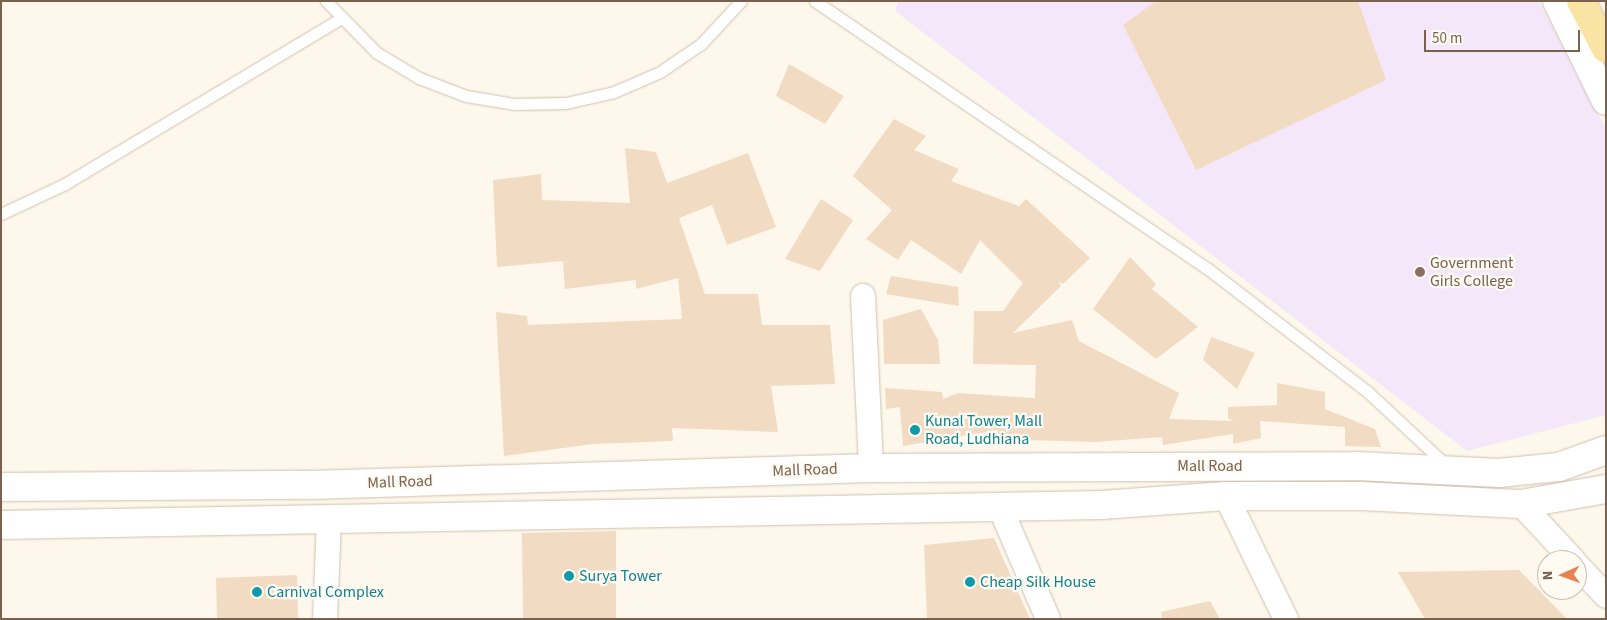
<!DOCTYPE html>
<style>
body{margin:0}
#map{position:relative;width:1607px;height:620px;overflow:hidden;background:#fdf8eb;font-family:"Source Sans 3",sans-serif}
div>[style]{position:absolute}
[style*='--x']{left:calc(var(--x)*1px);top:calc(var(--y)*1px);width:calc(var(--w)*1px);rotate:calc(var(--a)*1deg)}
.education>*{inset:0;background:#f5e7fa}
.building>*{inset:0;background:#f2dbc3}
.roads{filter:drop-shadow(0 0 1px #d0c1af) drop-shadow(0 0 1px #d0c1af)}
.service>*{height:11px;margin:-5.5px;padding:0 5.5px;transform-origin:5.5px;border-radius:5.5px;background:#fff}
.minor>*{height:24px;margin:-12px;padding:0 12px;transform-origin:12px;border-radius:12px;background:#fff}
.secondary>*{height:28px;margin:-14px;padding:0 14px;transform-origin:14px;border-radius:14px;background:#fff}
.primary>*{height:28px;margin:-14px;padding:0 14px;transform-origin:14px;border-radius:14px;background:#fae4a5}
.dots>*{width:14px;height:14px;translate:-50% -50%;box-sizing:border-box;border:2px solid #fffbf2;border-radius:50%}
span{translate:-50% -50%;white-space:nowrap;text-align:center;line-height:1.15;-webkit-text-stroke:4.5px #fffbf2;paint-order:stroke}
.education-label{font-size:16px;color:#785e54}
.left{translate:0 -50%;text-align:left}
.culture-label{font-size:16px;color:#0d838f}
.street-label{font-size:16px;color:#79614d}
.frame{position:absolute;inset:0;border:2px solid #79614d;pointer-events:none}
.north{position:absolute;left:1537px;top:550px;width:50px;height:50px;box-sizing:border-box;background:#fffbf2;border:1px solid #c9bdb0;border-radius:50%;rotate:268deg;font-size:14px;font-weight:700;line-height:20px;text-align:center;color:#79614d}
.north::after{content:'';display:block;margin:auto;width:18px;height:22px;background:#e58352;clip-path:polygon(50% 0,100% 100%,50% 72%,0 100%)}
.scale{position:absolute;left:1424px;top:30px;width:156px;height:22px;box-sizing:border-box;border:2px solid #79614d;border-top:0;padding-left:6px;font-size:15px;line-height:18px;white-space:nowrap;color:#79614d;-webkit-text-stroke:4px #fffbf2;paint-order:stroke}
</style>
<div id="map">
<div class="education">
<div style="clip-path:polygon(898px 1px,1539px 1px,1606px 129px,1606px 415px,1467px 451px,895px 11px)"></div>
</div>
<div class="building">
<div style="clip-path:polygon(1156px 1px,1358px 1px,1386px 80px,1196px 170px,1123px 25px)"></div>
<div style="clip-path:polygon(789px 64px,844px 96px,825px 124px,776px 96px)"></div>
<div style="clip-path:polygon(894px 119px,926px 136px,914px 150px,959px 169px,951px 181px,1019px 206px,1026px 199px,1090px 258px,1063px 284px,1059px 281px,1061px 286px,1013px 333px,1072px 320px,1079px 341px,1179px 393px,1169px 419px,1234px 421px,1228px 418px,1228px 407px,1277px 405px,1277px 383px,1325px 392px,1325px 409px,1375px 429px,1381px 447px,1345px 446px,1345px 427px,1260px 421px,1261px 438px,1233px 444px,1233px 434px,1163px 445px,1162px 437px,1096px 442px,1025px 440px,998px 439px,998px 430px,903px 446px,900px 407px,886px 409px,885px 388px,942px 392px,943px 399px,958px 393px,1035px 398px,1036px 365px,973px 364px,974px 311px,1003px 311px,1023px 283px,980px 240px,961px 274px,911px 240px,898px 260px,866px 239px,892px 210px,853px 176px)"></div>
<div style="clip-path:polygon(625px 148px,656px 152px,667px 183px,748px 153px,776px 227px,727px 245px,712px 205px,679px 218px,705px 294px,758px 294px,762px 325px,830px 325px,835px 384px,771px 386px,778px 432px,672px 428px,673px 441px,593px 444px,504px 456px,496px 312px,527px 316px,528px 325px,682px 319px,678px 278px,636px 289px,636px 280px,565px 289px,563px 261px,497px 267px,493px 180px,541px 174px,542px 200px,630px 203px)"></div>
<div style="clip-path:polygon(821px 199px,853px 220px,820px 271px,785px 259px)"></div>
<div style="clip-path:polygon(1130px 257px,1156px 284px,1152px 289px,1198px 327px,1156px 359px,1093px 309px)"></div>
<div style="clip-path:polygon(891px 276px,958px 287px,959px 306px,886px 294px)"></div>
<div style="clip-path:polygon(921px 309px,938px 340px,940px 364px,884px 364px,883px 320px)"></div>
<div style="clip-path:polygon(1211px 337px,1255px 353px,1237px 389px,1203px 360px)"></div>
<div style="clip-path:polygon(616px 531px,616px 619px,523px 619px,522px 533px)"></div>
<div style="clip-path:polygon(994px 538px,1030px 619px,927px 619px,924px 545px)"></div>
<div style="clip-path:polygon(1519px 570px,1567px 619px,1425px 619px,1398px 572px)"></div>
<div style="clip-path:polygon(297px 575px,298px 619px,217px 619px,216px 578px)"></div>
<div style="clip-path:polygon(1210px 601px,1220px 619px,1162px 619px,1161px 612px)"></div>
</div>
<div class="roads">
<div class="service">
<div style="--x:326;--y:1;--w:73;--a:45.6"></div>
<div style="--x:377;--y:53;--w:49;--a:30.8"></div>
<div style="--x:419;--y:78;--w:50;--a:21"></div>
<div style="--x:466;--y:96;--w:50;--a:9.3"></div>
<div style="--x:515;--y:104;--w:51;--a:-1.1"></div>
<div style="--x:566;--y:103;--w:49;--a:-12.9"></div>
<div style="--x:614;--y:92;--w:50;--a:-23.5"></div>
<div style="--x:660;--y:72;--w:50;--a:-34.3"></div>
<div style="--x:701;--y:44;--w:59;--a:-47.1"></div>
<div style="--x:815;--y:1;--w:476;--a:34.3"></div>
<div style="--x:1208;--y:269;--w:203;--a:37.6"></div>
<div style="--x:1369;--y:393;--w:108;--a:43.1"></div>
<div style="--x:1;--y:214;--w:71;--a:-25.1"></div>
<div style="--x:65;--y:184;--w:321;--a:-31"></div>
</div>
<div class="minor">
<div style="--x:863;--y:296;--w:172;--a:87.3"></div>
<div style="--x:1226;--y:496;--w:137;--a:64"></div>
<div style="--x:1521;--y:504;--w:76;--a:47.1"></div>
<div style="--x:999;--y:505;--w:124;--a:66.7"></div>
<div style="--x:1577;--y:565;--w:42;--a:46.9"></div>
<div style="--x:325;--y:619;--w:98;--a:-87.7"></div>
</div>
<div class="secondary">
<div style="--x:1557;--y:1;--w:111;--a:63.9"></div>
<div style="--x:1;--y:487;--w:311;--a:-0.4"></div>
<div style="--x:312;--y:485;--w:559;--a:-1.74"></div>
<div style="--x:871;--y:468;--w:486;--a:-0.2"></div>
<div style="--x:1357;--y:466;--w:142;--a:2.8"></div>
<div style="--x:1499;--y:473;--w:60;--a:-5.7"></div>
<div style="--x:1559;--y:467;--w:50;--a:-19.9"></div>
<div style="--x:1;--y:525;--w:1100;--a:-1.04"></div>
<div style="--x:1101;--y:505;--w:125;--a:-4.1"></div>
<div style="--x:1226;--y:496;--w:136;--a:0"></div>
<div style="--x:1362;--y:496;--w:159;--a:2.9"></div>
<div style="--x:1521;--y:504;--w:86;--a:-10"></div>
</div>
<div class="primary">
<div style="--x:1581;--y:1;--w:54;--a:62.5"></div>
</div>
</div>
<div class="dots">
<div style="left:1420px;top:272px;background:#8d6e63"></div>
<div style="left:915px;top:430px;background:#0f9aa8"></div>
<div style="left:569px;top:576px;background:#0f9aa8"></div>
<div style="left:970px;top:582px;background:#0f9aa8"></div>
<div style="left:257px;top:592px;background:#0f9aa8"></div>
</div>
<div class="education-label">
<span class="left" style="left:1430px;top:272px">Government<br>Girls College</span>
</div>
<div class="culture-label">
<span class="left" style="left:925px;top:430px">Kunal Tower, Mall<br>Road, Ludhiana</span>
<span class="left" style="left:579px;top:576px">Surya Tower</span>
<span class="left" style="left:980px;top:582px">Cheap Silk House</span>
<span class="left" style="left:267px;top:592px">Carnival Complex</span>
</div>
<div class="street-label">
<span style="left:1210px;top:466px">Mall Road</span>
<span style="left:805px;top:470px;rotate:-2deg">Mall Road</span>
<span style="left:400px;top:482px;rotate:-2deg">Mall Road</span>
</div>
<div class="frame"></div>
<div class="north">N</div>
<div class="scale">50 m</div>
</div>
